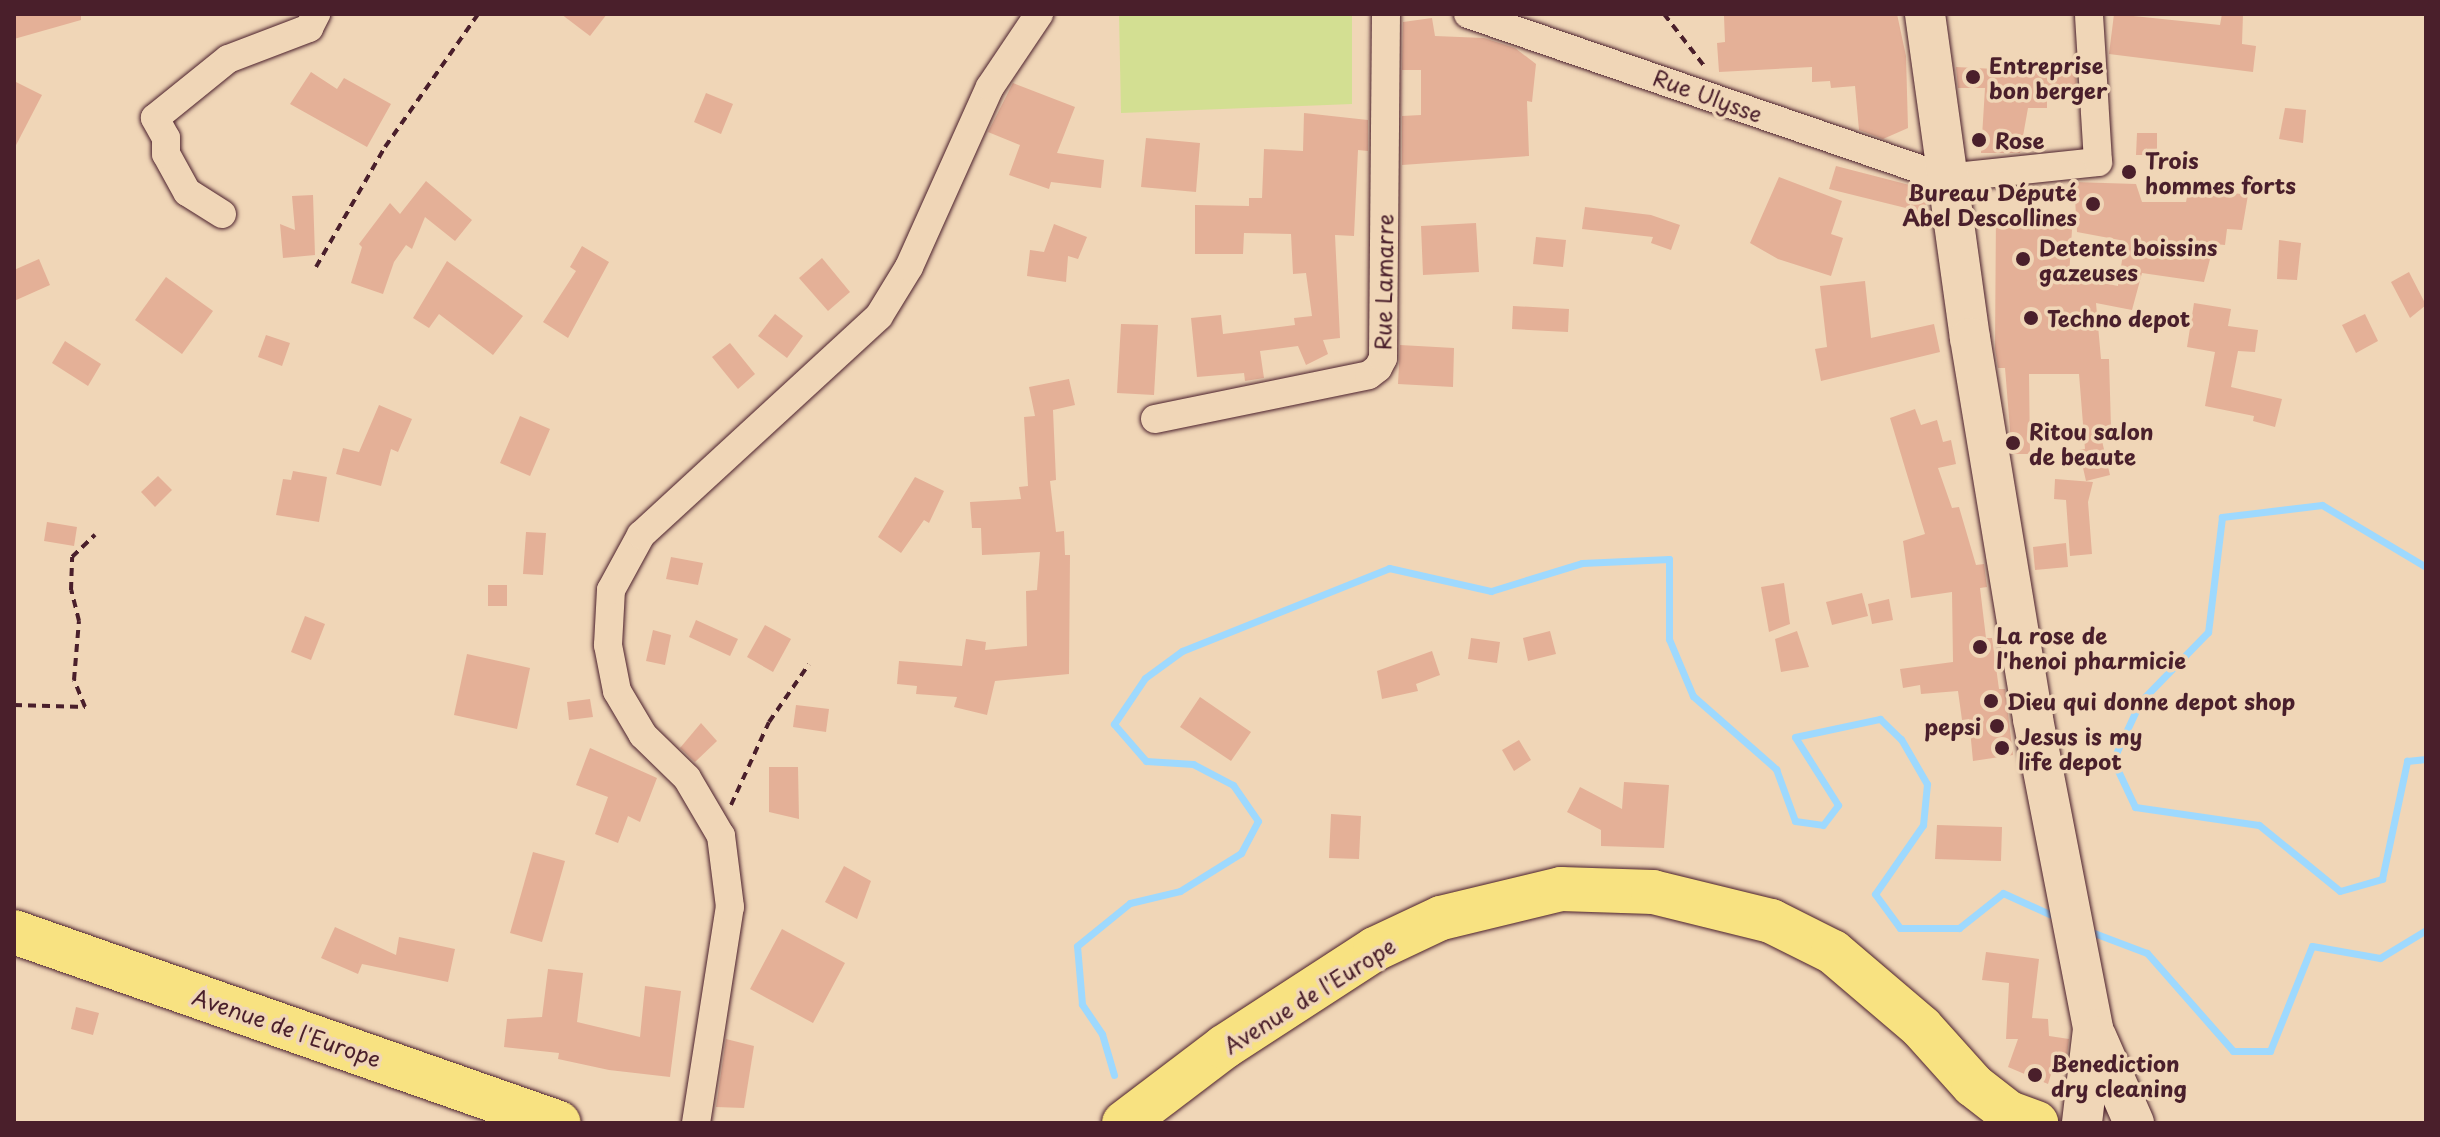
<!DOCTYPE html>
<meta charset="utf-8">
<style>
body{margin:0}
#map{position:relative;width:2440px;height:1137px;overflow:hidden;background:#f0d6b7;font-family:"Playpen Sans",sans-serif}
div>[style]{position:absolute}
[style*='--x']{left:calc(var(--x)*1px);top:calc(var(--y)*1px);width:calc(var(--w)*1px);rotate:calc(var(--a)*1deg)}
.green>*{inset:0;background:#d3df92}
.stream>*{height:7px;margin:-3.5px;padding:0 3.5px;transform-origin:3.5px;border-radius:3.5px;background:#9ed9fe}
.building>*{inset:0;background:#e4b097}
.path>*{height:4px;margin-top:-2px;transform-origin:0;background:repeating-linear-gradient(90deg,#4a1f2b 0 8px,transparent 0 14px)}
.roads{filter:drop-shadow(0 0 2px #4a1f2b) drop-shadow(0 0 2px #4a1f2b)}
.street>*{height:28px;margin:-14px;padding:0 14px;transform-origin:14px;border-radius:14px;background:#f0d6b7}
.secondary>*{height:40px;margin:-20px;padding:0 20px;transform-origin:20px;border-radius:20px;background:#f0d6b7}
.primary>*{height:44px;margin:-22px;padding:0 22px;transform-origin:22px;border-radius:22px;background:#f8e281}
.dots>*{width:22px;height:22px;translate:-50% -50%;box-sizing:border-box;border:4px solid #f0d6b7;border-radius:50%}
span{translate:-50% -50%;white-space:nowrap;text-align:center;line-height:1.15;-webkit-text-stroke:7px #f0d6b7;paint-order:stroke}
.poi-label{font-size:22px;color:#4a1f2b;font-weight:700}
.left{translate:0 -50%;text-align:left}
.right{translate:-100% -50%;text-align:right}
.street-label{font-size:22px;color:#4a1f2b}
.frame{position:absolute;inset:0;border:16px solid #4a1f2b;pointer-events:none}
</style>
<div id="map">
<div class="green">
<div style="clip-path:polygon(1119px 14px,1352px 14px,1352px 104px,1121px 113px)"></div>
</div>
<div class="stream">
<div style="--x:2426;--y:567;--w:121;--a:-149.2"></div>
<div style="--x:2322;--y:505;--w:101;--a:173.2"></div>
<div style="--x:2222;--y:517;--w:116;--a:96.9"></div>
<div style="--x:2208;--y:632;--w:98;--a:134.2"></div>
<div style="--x:2140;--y:702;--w:64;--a:115"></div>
<div style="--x:2113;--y:760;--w:52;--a:64.9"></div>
<div style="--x:2135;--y:807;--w:125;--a:8.3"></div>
<div style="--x:2259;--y:825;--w:104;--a:39.2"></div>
<div style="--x:2340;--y:891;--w:44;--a:-15.9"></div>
<div style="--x:2382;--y:879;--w:121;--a:-78"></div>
<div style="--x:2407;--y:761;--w:19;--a:-6"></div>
<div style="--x:2086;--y:930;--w:65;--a:20.7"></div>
<div style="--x:2147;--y:953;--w:130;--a:48.7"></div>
<div style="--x:2233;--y:1051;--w:37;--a:0"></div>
<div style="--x:2270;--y:1051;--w:113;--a:-68.2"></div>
<div style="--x:2312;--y:946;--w:69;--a:10"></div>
<div style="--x:2380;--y:958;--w:54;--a:-31.3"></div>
<div style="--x:1114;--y:1075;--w:43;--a:-106.3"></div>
<div style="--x:1102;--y:1034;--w:36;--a:-124"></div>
<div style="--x:1082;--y:1004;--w:58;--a:-94.9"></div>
<div style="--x:1077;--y:946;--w:68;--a:-39.1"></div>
<div style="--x:1130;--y:903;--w:51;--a:-13.5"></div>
<div style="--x:1180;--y:891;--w:72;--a:-31.9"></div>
<div style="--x:1241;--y:853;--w:36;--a:-62"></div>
<div style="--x:1258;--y:821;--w:44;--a:-124.8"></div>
<div style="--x:1233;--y:785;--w:45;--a:-152.3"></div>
<div style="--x:1193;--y:764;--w:47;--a:-176.3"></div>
<div style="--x:1146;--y:761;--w:49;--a:-130.9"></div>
<div style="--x:1114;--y:724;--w:55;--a:-56"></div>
<div style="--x:1145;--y:678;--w:46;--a:-36.1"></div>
<div style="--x:1182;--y:651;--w:223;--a:-21.8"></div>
<div style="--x:1389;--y:568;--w:105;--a:12.7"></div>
<div style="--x:1491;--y:591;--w:95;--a:-17.1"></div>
<div style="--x:1582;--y:563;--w:87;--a:-2.6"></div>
<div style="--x:1669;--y:559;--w:80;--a:90"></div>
<div style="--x:1669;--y:639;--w:62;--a:67.2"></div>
<div style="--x:1693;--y:696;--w:111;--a:41.3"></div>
<div style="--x:1776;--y:769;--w:55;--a:69.9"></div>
<div style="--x:1795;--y:821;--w:28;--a:8"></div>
<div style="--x:1823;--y:825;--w:25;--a:-53"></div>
<div style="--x:1838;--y:805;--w:80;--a:-122.3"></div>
<div style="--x:1795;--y:737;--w:87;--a:-12"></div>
<div style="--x:1880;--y:719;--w:29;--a:44"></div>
<div style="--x:1901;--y:739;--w:52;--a:60"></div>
<div style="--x:1927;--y:784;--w:41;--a:95.6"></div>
<div style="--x:1923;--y:825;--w:84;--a:124.8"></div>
<div style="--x:1875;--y:894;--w:42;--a:53.7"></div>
<div style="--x:1900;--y:928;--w:59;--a:0"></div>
<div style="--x:1959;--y:928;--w:56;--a:-38.5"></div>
<div style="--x:2003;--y:893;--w:58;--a:24.4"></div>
</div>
<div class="building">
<div style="clip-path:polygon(14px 14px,81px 14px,81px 20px,14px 39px)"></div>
<div style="clip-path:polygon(561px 14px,607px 14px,590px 36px)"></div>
<div style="clip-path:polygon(1757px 14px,1897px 14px,1906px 56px,1908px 128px,1883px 139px,1859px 130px,1855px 86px,1831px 88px,1830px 81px,1812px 82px,1812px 67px,1719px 72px,1717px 43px,1725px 42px,1724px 16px)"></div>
<div style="clip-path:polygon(2114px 14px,2220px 25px,2222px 14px,2243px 14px,2242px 44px,2256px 46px,2253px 72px,2109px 54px)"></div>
<div style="clip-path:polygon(1432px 18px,1435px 36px,1484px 38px,1515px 48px,1536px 64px,1532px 102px,1527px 101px,1529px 156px,1402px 165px,1402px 116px,1421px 115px,1421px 70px,1402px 70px,1403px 22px)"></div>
<div style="clip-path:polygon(1956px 67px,2076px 73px,2077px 94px,2047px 94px,2047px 108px,2028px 108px,2020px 153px,1981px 153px,1985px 88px,1958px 88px)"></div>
<div style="clip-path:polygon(311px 72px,337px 89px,344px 78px,391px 104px,367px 147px,290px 104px)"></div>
<div style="clip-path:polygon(14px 81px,42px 95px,14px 149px)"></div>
<div style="clip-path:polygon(1013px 83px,1075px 107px,1057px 153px,1104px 160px,1101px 188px,1051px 182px,1049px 189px,1009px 175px,1020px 145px,988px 132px)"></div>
<div style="clip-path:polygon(706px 93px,733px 104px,721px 134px,694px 122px)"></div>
<div style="clip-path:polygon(2285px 108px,2306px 110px,2303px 143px,2279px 139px)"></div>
<div style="clip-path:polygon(1304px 113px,1368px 120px,1368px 151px,1358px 150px,1354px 236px,1335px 235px,1340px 338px,1323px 340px,1328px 354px,1306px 365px,1298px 346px,1260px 351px,1264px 378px,1245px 381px,1244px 373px,1197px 377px,1191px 318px,1221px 315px,1223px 334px,1295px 325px,1294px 318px,1312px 316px,1306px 273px,1293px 274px,1291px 234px,1244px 233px,1243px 254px,1195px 254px,1195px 205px,1249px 206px,1249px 198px,1262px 198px,1264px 149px,1303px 151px)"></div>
<div style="clip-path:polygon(2137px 133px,2157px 133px,2157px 155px,2136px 155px)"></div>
<div style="clip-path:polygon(1146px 138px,1200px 143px,1196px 192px,1141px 187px)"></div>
<div style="clip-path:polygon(1836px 166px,1925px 189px,1926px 213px,1829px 189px)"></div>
<div style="clip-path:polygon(1779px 177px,1842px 201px,1831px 234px,1843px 238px,1831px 276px,1778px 259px,1750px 243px)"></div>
<div style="clip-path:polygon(426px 181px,472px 220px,455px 241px,425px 217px,412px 249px,406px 245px,394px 262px,383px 294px,351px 283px,362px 247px,359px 244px,390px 203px,400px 214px)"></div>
<div style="clip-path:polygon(2074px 182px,2136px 184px,2142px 202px,2186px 202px,2189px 187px,2248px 195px,2242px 230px,2227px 229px,2225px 245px,2214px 244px,2204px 282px,2142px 273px,2132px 310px,2096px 303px,2101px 359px,2109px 359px,2111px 428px,2099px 428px,2110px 475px,2086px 481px,2079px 450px,2085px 449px,2079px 374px,2029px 374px,2030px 454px,2012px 454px,2005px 368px,1998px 368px,1995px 349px,1996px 212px,2073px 215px,2069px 276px,2118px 286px,2125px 241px,2077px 232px)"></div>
<div style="clip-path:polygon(313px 195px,315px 255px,283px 258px,280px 224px,295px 230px,292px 196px)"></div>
<div style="clip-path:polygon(1585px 207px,1651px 215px,1680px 225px,1671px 250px,1651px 243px,1653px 237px,1582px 229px)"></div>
<div style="clip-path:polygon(1476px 223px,1479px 272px,1423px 275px,1421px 226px)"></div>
<div style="clip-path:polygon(1054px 224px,1087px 237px,1078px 259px,1068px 256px,1066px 282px,1027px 276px,1030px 250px,1044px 252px)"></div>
<div style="clip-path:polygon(1536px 237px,1566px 240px,1563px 267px,1533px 264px)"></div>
<div style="clip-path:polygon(2279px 240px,2301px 243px,2297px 280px,2277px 279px)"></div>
<div style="clip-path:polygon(582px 246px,609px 262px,568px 338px,543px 322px,576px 271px,570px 267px)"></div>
<div style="clip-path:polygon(822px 258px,850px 292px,828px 311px,799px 278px)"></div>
<div style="clip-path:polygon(39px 259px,50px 285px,14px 301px,14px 270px)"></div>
<div style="clip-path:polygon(447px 261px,523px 316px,493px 355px,439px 314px,429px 328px,413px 318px)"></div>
<div style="clip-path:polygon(2409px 272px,2426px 305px,2410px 318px,2391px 282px)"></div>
<div style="clip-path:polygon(166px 277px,213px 311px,182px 354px,135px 320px)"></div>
<div style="clip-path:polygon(1865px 281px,1871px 338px,1934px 324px,1940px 352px,1821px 381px,1815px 349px,1827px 347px,1820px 286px)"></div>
<div style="clip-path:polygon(2194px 303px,2231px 309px,2228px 326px,2258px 330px,2255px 352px,2238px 351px,2231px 387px,2282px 399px,2275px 427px,2253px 421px,2254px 416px,2205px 406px,2215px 352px,2187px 347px)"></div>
<div style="clip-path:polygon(1513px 306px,1569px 309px,1568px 332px,1512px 329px)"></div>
<div style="clip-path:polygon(775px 314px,803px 336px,787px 358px,758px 336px)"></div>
<div style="clip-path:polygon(2365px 314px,2378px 341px,2356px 353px,2342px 325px)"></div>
<div style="clip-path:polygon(1121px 324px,1158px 325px,1154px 395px,1117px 393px)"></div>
<div style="clip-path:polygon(266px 335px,290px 343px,282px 366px,258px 357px)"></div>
<div style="clip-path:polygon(65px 341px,101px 364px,88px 386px,52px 363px)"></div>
<div style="clip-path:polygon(730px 343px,755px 374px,738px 389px,712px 357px)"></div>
<div style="clip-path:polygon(1400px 345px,1454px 348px,1453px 387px,1398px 384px)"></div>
<div style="clip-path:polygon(1069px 379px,1075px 405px,1053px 410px,1056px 480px,1050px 481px,1056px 532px,1064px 531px,1065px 555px,1070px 555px,1069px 674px,995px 681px,987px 715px,954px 707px,957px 697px,916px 694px,917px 686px,897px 684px,899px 661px,962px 666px,966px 639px,986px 642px,985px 650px,1027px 646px,1026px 591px,1037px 590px,1040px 552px,982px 555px,981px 528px,972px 528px,970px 502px,1021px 499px,1019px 487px,1028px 486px,1024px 417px,1035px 416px,1029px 387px)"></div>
<div style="clip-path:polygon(379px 405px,412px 419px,398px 452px,391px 449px,381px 486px,336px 474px,343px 448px,359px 452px)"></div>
<div style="clip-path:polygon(1915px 409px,1921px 425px,1937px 420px,1943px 442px,1951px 440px,1956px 464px,1938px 468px,1952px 508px,1959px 507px,1976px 565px,1984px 564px,1987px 587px,1980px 588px,1986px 638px,1992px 638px,1999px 689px,2005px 689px,2013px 755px,1973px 761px,1969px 719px,1962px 720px,1958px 691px,1921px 694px,1920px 685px,1903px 688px,1900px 669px,1953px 662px,1952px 592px,1911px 598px,1903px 541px,1925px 534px,1890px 418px)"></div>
<div style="clip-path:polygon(520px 416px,550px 429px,530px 476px,500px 463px)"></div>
<div style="clip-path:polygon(293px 471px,327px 477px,319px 522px,276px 515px,283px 479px,291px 480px)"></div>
<div style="clip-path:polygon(158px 476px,172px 490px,155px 507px,141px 492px)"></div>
<div style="clip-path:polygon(915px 477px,944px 491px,929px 523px,924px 520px,901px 553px,878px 537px)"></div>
<div style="clip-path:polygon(2055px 479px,2093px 482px,2088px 502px,2092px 554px,2070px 556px,2066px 500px,2054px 499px)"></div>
<div style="clip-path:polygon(47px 522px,77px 527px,74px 546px,44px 541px)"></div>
<div style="clip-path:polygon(526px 532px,546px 533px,543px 575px,523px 574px)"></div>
<div style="clip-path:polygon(2066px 543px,2068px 567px,2035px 570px,2033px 547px)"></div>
<div style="clip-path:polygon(671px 557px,703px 563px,698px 585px,666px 579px)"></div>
<div style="clip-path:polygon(1784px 583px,1790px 624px,1769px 632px,1761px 587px)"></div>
<div style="clip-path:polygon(488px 585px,507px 585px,507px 606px,488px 606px)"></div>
<div style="clip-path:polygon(1862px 593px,1868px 616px,1832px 625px,1826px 602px)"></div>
<div style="clip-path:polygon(1889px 599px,1893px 620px,1872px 624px,1868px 604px)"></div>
<div style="clip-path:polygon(305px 616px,325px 624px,311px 660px,291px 652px)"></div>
<div style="clip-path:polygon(696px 620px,738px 639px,730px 656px,689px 637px)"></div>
<div style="clip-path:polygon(765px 625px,791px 639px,773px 672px,747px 657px)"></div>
<div style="clip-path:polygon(653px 630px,671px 635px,665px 665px,646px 661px)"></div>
<div style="clip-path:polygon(1550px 631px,1556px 654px,1528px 661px,1523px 638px)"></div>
<div style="clip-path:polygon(1797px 631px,1809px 667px,1781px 672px,1775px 639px)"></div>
<div style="clip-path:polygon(1471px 638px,1500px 642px,1497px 663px,1468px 659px)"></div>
<div style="clip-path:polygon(1432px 651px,1440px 675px,1416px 684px,1418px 691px,1382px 699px,1377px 671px)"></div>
<div style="clip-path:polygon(467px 654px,530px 668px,517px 729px,454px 715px)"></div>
<div style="clip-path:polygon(1200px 697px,1251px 732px,1231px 761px,1180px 727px)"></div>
<div style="clip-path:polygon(590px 699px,593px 717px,569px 720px,567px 702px)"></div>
<div style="clip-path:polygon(796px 705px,829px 709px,826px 732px,793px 727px)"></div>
<div style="clip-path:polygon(701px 723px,717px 741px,695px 762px,680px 748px)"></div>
<div style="clip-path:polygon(1519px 740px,1531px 760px,1514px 771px,1502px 750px)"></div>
<div style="clip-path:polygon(590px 748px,657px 778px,640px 822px,628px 816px,618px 843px,595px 834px,608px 797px,576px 785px)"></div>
<div style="clip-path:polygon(769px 767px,798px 767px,799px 819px,769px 812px)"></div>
<div style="clip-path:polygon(1624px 782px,1669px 785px,1664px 848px,1601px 846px,1601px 830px,1567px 812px,1580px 787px,1622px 809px)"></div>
<div style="clip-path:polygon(1331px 814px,1361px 816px,1359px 859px,1329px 858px)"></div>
<div style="clip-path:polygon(1937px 825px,2002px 827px,2001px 861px,1935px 859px)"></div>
<div style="clip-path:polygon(533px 852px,565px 861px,542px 942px,510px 933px)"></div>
<div style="clip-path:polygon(844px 866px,871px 881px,857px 919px,825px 902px)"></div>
<div style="clip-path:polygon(335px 927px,396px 955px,399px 937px,455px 949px,448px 982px,362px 964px,358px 974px,321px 958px)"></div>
<div style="clip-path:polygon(782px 929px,845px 963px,813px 1023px,750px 989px)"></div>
<div style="clip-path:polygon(1986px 952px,2039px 959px,2032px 1018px,2048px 1019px,2049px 1036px,2069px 1039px,2065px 1073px,2052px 1071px,2048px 1084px,2008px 1067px,2018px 1039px,2006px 1039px,2009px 983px,1982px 980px)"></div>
<div style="clip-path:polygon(548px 969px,583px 973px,577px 1022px,640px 1037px,645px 986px,681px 991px,670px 1077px,609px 1070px,558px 1059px,559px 1053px,504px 1047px,507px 1019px,542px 1017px)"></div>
<div style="clip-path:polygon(76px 1007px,99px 1013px,93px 1035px,71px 1029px)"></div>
<div style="clip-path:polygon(726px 1039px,754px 1046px,744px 1108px,716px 1107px)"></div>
</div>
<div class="path">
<div style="--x:1664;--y:14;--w:67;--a:52.3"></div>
<div style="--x:316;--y:267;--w:138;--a:-60.1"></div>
<div style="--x:385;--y:147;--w:162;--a:-55"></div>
<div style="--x:14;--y:705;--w:71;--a:1.6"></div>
<div style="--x:85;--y:707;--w:29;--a:-112"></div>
<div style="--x:74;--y:680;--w:59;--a:-85.2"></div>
<div style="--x:79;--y:621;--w:32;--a:-104"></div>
<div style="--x:71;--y:590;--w:33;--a:-88"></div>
<div style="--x:72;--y:557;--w:32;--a:-44"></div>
<div style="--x:731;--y:805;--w:91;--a:-65.4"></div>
<div style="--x:769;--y:722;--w:70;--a:-55.4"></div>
</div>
<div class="roads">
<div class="street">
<div style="--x:1468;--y:14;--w:505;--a:18.94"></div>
<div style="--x:1946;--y:178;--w:153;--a:-6"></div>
<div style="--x:2098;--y:162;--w:148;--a:-93.5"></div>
<div style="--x:222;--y:214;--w:41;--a:-147.8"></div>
<div style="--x:187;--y:192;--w:43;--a:-118.9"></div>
<div style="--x:166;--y:154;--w:16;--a:-90"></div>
<div style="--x:166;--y:138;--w:23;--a:-119"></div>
<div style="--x:155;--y:118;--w:94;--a:-38.9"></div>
<div style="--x:228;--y:59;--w:87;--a:-20.9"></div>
<div style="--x:309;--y:28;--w:16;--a:-63"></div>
<div style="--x:1155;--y:419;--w:218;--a:-11.6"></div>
<div style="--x:1369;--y:375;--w:11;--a:-38"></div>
<div style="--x:1378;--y:368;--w:11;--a:-63"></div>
<div style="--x:1383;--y:358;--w:344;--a:-89.5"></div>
<div style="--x:696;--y:1123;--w:219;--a:-81.1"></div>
<div style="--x:730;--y:907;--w:72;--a:-97.2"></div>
<div style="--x:721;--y:836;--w:67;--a:-120.4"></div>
<div style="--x:687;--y:778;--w:62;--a:-135.7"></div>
<div style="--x:643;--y:735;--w:51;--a:-120.6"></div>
<div style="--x:617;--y:691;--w:47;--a:-101.1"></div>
<div style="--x:608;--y:645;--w:55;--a:-86.9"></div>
<div style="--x:611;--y:590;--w:63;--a:-61.4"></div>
<div style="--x:641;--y:535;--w:323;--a:-42.6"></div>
<div style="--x:879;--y:316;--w:57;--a:-58.5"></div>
<div style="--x:909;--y:267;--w:197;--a:-65.8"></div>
<div style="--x:990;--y:87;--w:88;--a:-56.1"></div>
</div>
<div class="secondary">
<div style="--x:1925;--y:14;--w:327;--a:82.1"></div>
<div style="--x:1970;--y:338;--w:386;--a:80.6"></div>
<div style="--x:2033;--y:719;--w:316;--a:79"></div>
<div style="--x:2093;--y:1029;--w:95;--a:96.7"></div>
<div style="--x:2096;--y:1036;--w:95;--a:66.4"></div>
</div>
<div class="primary">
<div style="--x:14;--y:932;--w:577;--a:19.31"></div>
<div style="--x:1124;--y:1123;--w:126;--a:-37.2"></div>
<div style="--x:1224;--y:1047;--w:180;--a:-33"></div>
<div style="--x:1375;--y:949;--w:73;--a:-25.2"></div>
<div style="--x:1441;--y:918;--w:123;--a:-13.6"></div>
<div style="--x:1561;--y:889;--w:92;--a:1.9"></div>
<div style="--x:1653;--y:892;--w:122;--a:13.8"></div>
<div style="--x:1771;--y:921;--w:69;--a:26.6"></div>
<div style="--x:1833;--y:952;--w:116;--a:40.4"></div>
<div style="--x:1921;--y:1027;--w:78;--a:48.1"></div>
<div style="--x:1973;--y:1085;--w:46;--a:37.9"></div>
<div style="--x:2009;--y:1113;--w:29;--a:20"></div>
</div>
</div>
<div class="dots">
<div style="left:1973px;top:77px;background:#4a1f2b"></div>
<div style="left:1979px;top:140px;background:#4a1f2b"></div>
<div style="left:2129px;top:172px;background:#4a1f2b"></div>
<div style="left:2093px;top:204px;background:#4a1f2b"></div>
<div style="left:2023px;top:259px;background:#4a1f2b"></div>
<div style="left:2031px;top:318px;background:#4a1f2b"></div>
<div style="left:2013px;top:443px;background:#4a1f2b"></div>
<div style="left:1980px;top:647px;background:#4a1f2b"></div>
<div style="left:1991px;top:701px;background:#4a1f2b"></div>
<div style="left:1997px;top:726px;background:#4a1f2b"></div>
<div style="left:2002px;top:748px;background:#4a1f2b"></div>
<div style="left:2035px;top:1075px;background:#4a1f2b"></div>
</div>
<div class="poi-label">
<span class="left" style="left:1989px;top:77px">Entreprise<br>bon berger</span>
<span class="left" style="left:1995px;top:140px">Rose</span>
<span class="left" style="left:2145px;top:172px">Trois<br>hommes forts</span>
<span class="right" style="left:2077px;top:204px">Bureau Député<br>Abel Descollines</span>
<span class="left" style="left:2039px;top:259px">Detente boissins<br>gazeuses</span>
<span class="left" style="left:2047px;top:318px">Techno depot</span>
<span class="left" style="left:2029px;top:443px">Ritou salon<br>de beaute</span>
<span class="left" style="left:1996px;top:647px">La rose de<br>l'henoi pharmicie</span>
<span class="left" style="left:2007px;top:701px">Dieu qui donne depot shop</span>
<span class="right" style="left:1981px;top:726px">pepsi</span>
<span class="left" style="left:2018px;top:748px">Jesus is my<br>life depot</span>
<span class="left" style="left:2051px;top:1075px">Benediction<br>dry cleaning</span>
</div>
<div class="street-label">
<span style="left:1708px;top:95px;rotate:20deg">Rue Ulysse</span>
<span style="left:1383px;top:282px;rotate:-89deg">Rue Lamarre</span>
<span style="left:1309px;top:995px;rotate:-32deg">Avenue de l'Europe</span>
<span style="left:287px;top:1027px;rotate:19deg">Avenue de l'Europe</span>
</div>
<div class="frame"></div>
</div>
